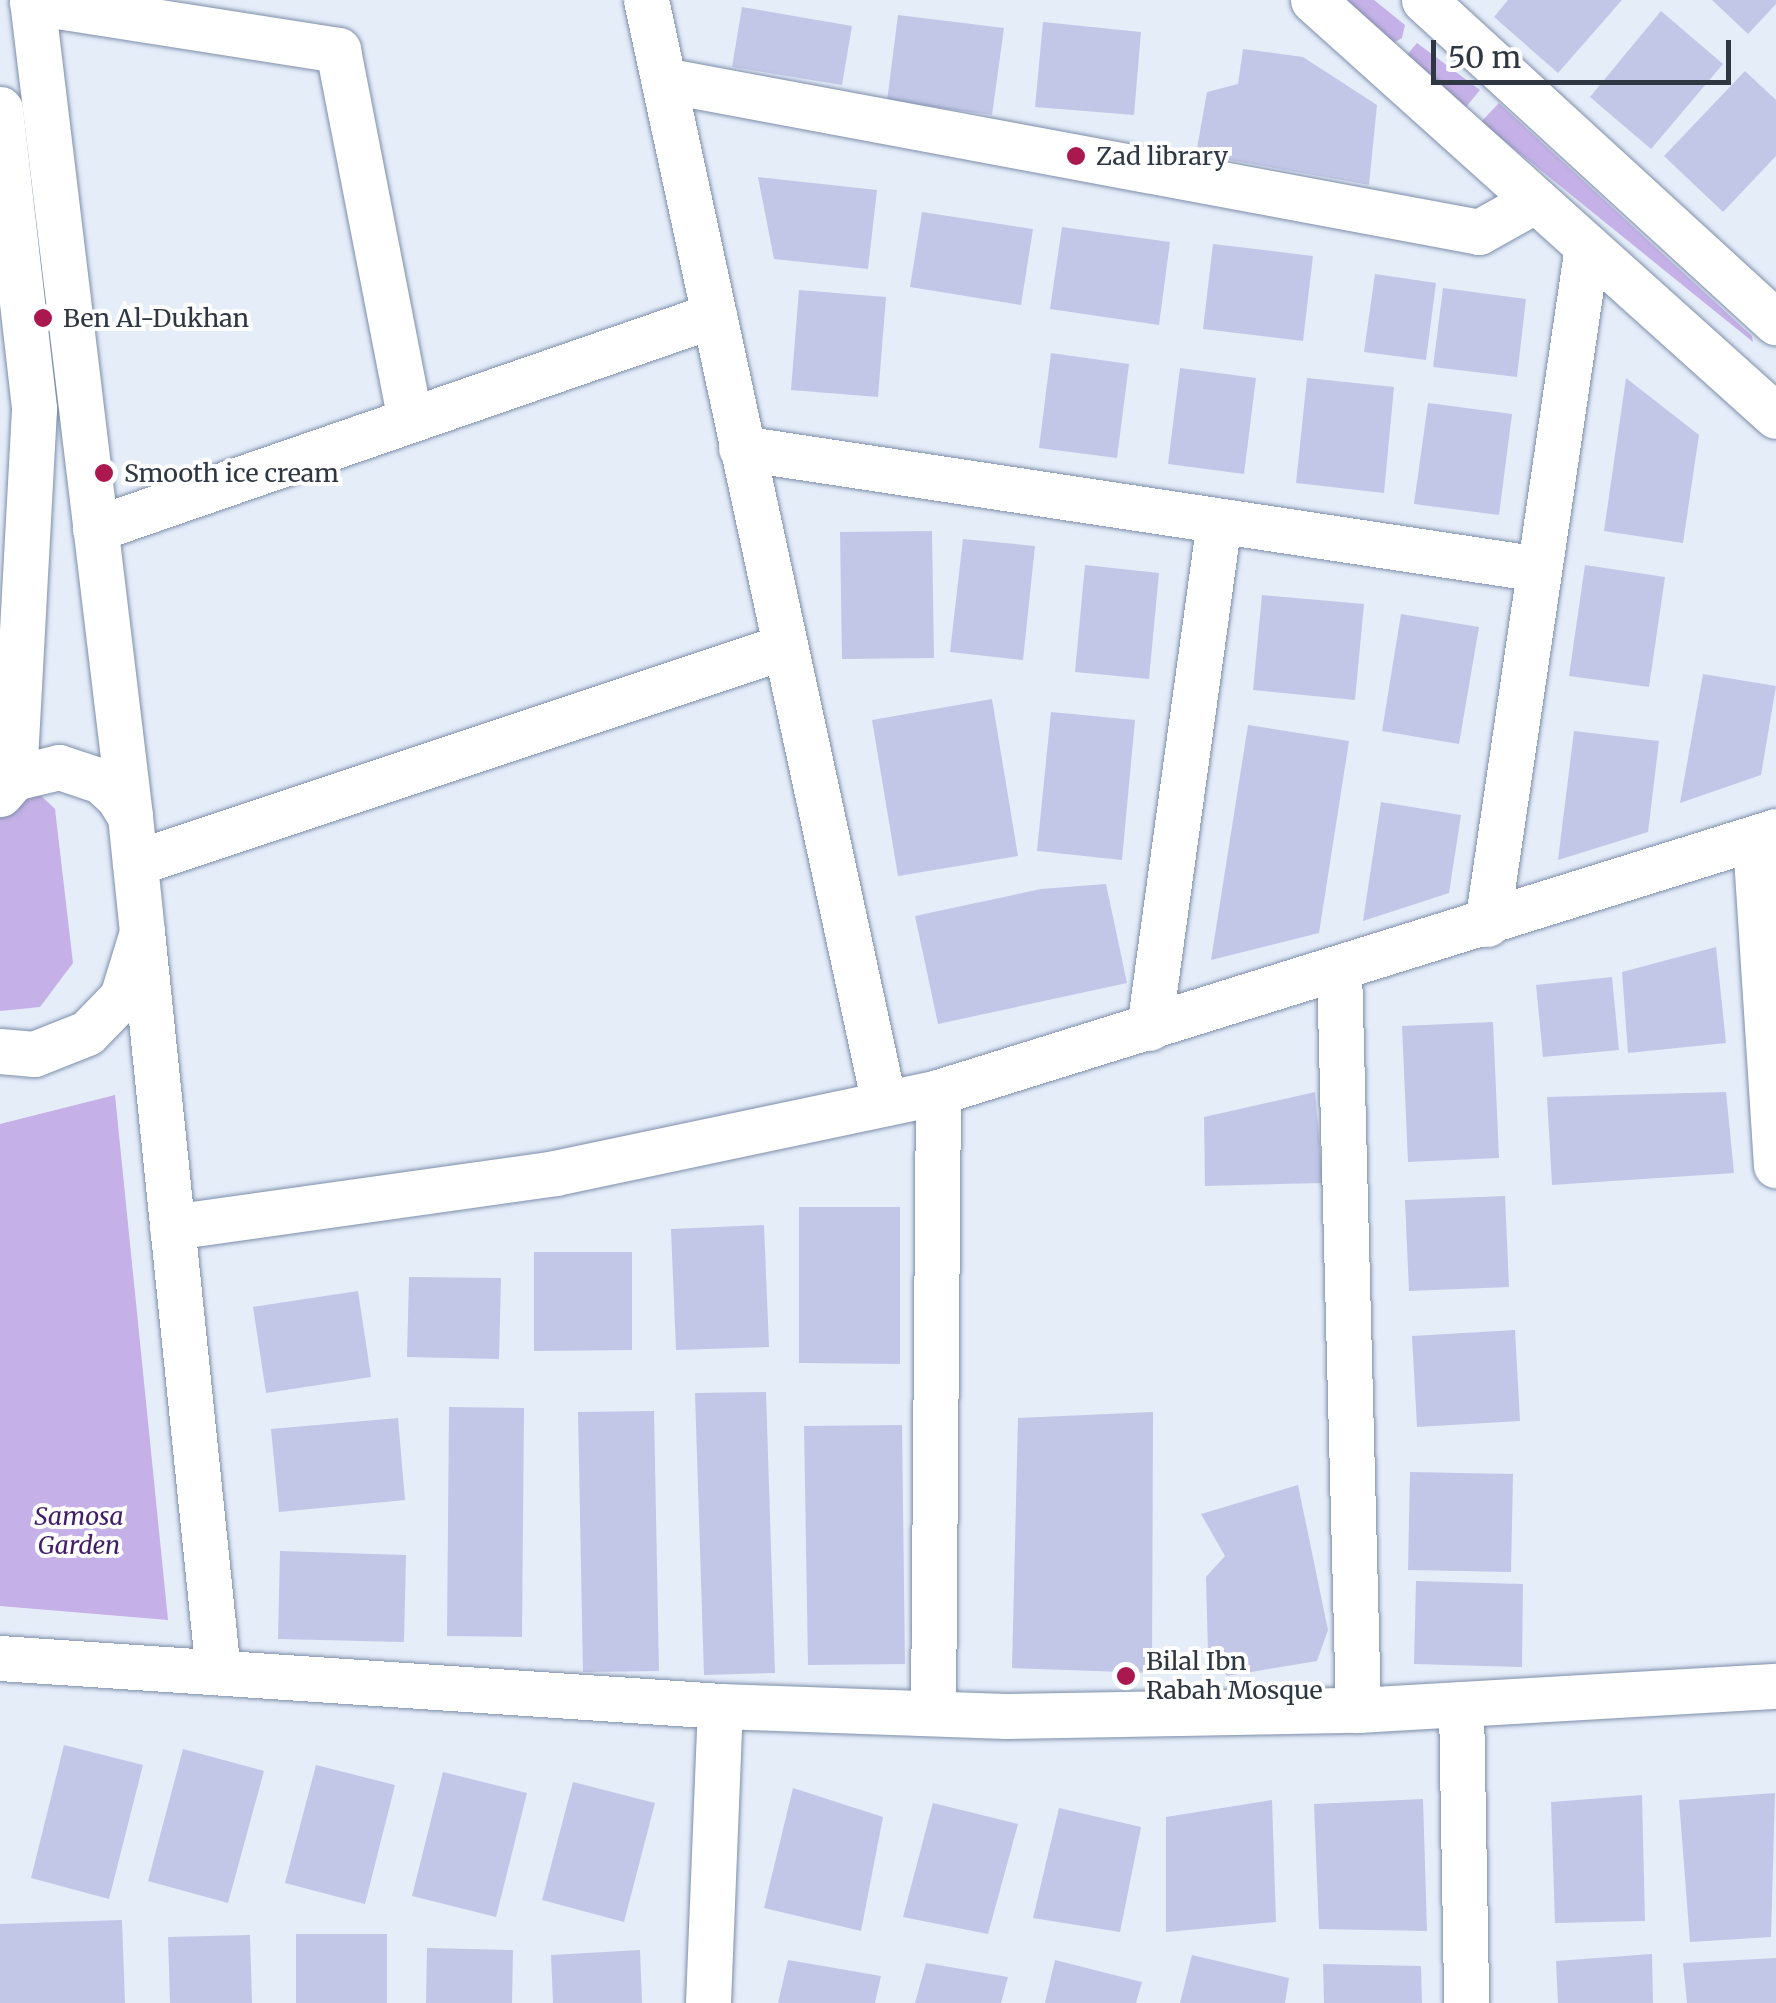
<!DOCTYPE html>
<style>
body{margin:0}
#map{position:relative;width:1776px;height:2003px;overflow:hidden;background:#e5edf9;font-family:Merriweather,serif}
div>[style]{position:absolute}
[style*='--x']{left:calc(var(--x)*1px);top:calc(var(--y)*1px);width:calc(var(--w)*1px);rotate:calc(var(--a)*1deg)}
.green>*{inset:0;background:#c5b1e7}
.building>*{inset:0;background:#c3c7e7}
.roads{filter:drop-shadow(0 0 2px #7d8eaa) drop-shadow(0 0 2px #7d8eaa)}
.minor>*{height:45px;margin:-22.5px;padding:0 22.5px;transform-origin:22.5px;border-radius:22.5px;background:#fff}
.dots>*{width:28px;height:28px;translate:-50% -50%;box-sizing:border-box;border:5px solid #fff;border-radius:50%}
span{translate:-50% -50%;white-space:nowrap;text-align:center;line-height:1.15;-webkit-text-stroke:8px #fff;paint-order:stroke}
.poi-label{font-size:25px;color:#2f3742}
.left{translate:0 -50%;text-align:left}
.park-label{font-size:25px;color:#411e67;font-style:italic}
.scale{position:absolute;left:1431px;top:40px;width:300px;height:45px;box-sizing:border-box;border:5px solid #2f3742;border-top:0;padding-left:12px;font-size:30px;line-height:35px;white-space:nowrap;color:#2f3742;-webkit-text-stroke:8px #fff;paint-order:stroke}
</style>
<div id="map">
<div class="green">
<div style="clip-path:polygon(1339px 0,1374px 0,1405px 25px,1402px 38px,1393px 43px)"></div>
<div style="clip-path:polygon(1417px 43px,1480px 90px,1466px 107px,1406px 56px)"></div>
<div style="clip-path:polygon(1499px 103px,1752px 336px,1753px 342px,1481px 122px)"></div>
<div style="clip-path:polygon(35px 790px,55px 809px,73px 963px,40px 1007px,0 1011px,0 814px)"></div>
<div style="clip-path:polygon(115px 1095px,168px 1620px,0 1606px,0 1124px)"></div>
</div>
<div class="building">
<div style="clip-path:polygon(1508px 0,1622px 0,1558px 73px,1494px 17px)"></div>
<div style="clip-path:polygon(1712px 0,1776px 0,1776px 4px,1748px 34px)"></div>
<div style="clip-path:polygon(742px 7px,852px 26px,842px 85px,732px 67px)"></div>
<div style="clip-path:polygon(1661px 11px,1723px 64px,1651px 149px,1590px 97px)"></div>
<div style="clip-path:polygon(898px 15px,1004px 28px,992px 115px,887px 101px)"></div>
<div style="clip-path:polygon(1043px 22px,1141px 32px,1134px 115px,1035px 107px)"></div>
<div style="clip-path:polygon(1243px 49px,1303px 57px,1377px 105px,1369px 185px,1196px 154px,1207px 92px,1238px 84px)"></div>
<div style="clip-path:polygon(1745px 71px,1776px 100px,1776px 156px,1723px 212px,1664px 156px)"></div>
<div style="clip-path:polygon(758px 177px,877px 190px,868px 269px,774px 259px)"></div>
<div style="clip-path:polygon(922px 212px,1033px 229px,1021px 305px,910px 287px)"></div>
<div style="clip-path:polygon(1062px 227px,1170px 242px,1159px 325px,1050px 309px)"></div>
<div style="clip-path:polygon(1213px 244px,1313px 256px,1303px 341px,1203px 329px)"></div>
<div style="clip-path:polygon(1375px 274px,1436px 283px,1426px 360px,1364px 352px)"></div>
<div style="clip-path:polygon(1443px 288px,1526px 299px,1517px 377px,1433px 367px)"></div>
<div style="clip-path:polygon(799px 290px,886px 297px,878px 397px,791px 390px)"></div>
<div style="clip-path:polygon(1051px 353px,1129px 364px,1117px 458px,1039px 448px)"></div>
<div style="clip-path:polygon(1180px 368px,1256px 378px,1244px 474px,1168px 464px)"></div>
<div style="clip-path:polygon(1307px 378px,1394px 387px,1384px 493px,1296px 483px)"></div>
<div style="clip-path:polygon(1626px 378px,1699px 435px,1683px 543px,1604px 531px)"></div>
<div style="clip-path:polygon(1428px 403px,1512px 414px,1499px 515px,1414px 504px)"></div>
<div style="clip-path:polygon(932px 531px,934px 658px,842px 659px,840px 532px)"></div>
<div style="clip-path:polygon(963px 539px,1035px 546px,1023px 660px,950px 652px)"></div>
<div style="clip-path:polygon(1085px 565px,1159px 573px,1149px 679px,1075px 672px)"></div>
<div style="clip-path:polygon(1585px 565px,1665px 577px,1649px 687px,1569px 676px)"></div>
<div style="clip-path:polygon(1262px 595px,1364px 604px,1355px 700px,1253px 690px)"></div>
<div style="clip-path:polygon(1401px 614px,1479px 627px,1459px 744px,1382px 731px)"></div>
<div style="clip-path:polygon(1703px 674px,1776px 686px,1761px 775px,1680px 803px)"></div>
<div style="clip-path:polygon(992px 699px,1018px 856px,898px 876px,872px 720px)"></div>
<div style="clip-path:polygon(1051px 712px,1135px 720px,1122px 860px,1037px 851px)"></div>
<div style="clip-path:polygon(1248px 725px,1349px 741px,1319px 933px,1211px 960px)"></div>
<div style="clip-path:polygon(1574px 731px,1659px 741px,1648px 832px,1558px 860px)"></div>
<div style="clip-path:polygon(1381px 802px,1461px 815px,1449px 893px,1363px 921px)"></div>
<div style="clip-path:polygon(1106px 884px,1127px 983px,938px 1024px,915px 916px,1041px 889px)"></div>
<div style="clip-path:polygon(1716px 947px,1726px 1043px,1628px 1053px,1622px 972px)"></div>
<div style="clip-path:polygon(1612px 977px,1619px 1050px,1543px 1057px,1536px 985px)"></div>
<div style="clip-path:polygon(1493px 1022px,1499px 1158px,1408px 1162px,1402px 1026px)"></div>
<div style="clip-path:polygon(1315px 1092px,1323px 1183px,1205px 1186px,1204px 1117px)"></div>
<div style="clip-path:polygon(1726px 1092px,1734px 1173px,1552px 1185px,1547px 1097px)"></div>
<div style="clip-path:polygon(1505px 1196px,1509px 1287px,1409px 1291px,1405px 1200px)"></div>
<div style="clip-path:polygon(799px 1207px,900px 1207px,900px 1364px,799px 1363px)"></div>
<div style="clip-path:polygon(764px 1225px,769px 1347px,676px 1350px,671px 1229px)"></div>
<div style="clip-path:polygon(534px 1252px,632px 1252px,632px 1350px,534px 1351px)"></div>
<div style="clip-path:polygon(409px 1277px,501px 1278px,499px 1359px,407px 1357px)"></div>
<div style="clip-path:polygon(358px 1291px,371px 1377px,266px 1393px,253px 1307px)"></div>
<div style="clip-path:polygon(1515px 1330px,1520px 1421px,1417px 1427px,1412px 1336px)"></div>
<div style="clip-path:polygon(766px 1392px,775px 1673px,704px 1675px,695px 1393px)"></div>
<div style="clip-path:polygon(449px 1407px,524px 1408px,522px 1637px,447px 1636px)"></div>
<div style="clip-path:polygon(654px 1411px,659px 1671px,583px 1672px,578px 1412px)"></div>
<div style="clip-path:polygon(1153px 1412px,1152px 1673px,1012px 1668px,1018px 1418px)"></div>
<div style="clip-path:polygon(398px 1418px,405px 1500px,279px 1512px,271px 1429px)"></div>
<div style="clip-path:polygon(902px 1425px,905px 1664px,808px 1665px,804px 1426px)"></div>
<div style="clip-path:polygon(1410px 1472px,1513px 1474px,1511px 1572px,1408px 1570px)"></div>
<div style="clip-path:polygon(1298px 1485px,1328px 1630px,1317px 1661px,1227px 1676px,1208px 1653px,1206px 1577px,1225px 1556px,1201px 1514px)"></div>
<div style="clip-path:polygon(280px 1551px,406px 1555px,404px 1642px,278px 1639px)"></div>
<div style="clip-path:polygon(1416px 1581px,1523px 1584px,1522px 1667px,1414px 1664px)"></div>
<div style="clip-path:polygon(64px 1745px,143px 1765px,109px 1899px,31px 1878px)"></div>
<div style="clip-path:polygon(183px 1749px,264px 1771px,228px 1903px,148px 1881px)"></div>
<div style="clip-path:polygon(316px 1765px,395px 1785px,365px 1904px,285px 1883px)"></div>
<div style="clip-path:polygon(443px 1772px,527px 1793px,496px 1917px,412px 1896px)"></div>
<div style="clip-path:polygon(573px 1782px,655px 1803px,624px 1922px,542px 1900px)"></div>
<div style="clip-path:polygon(793px 1788px,883px 1817px,861px 1931px,764px 1908px)"></div>
<div style="clip-path:polygon(1775px 1793px,1771px 1937px,1690px 1942px,1679px 1800px)"></div>
<div style="clip-path:polygon(1642px 1795px,1645px 1921px,1555px 1923px,1551px 1802px)"></div>
<div style="clip-path:polygon(1423px 1799px,1427px 1931px,1319px 1929px,1314px 1804px)"></div>
<div style="clip-path:polygon(1272px 1800px,1276px 1922px,1166px 1932px,1166px 1817px)"></div>
<div style="clip-path:polygon(933px 1803px,1018px 1824px,988px 1934px,903px 1917px)"></div>
<div style="clip-path:polygon(1059px 1808px,1141px 1827px,1120px 1932px,1033px 1918px)"></div>
<div style="clip-path:polygon(122px 1920px,125px 2003px,0 2003px,0 1924px)"></div>
<div style="clip-path:polygon(296px 1934px,387px 1934px,387px 2003px,296px 2003px)"></div>
<div style="clip-path:polygon(250px 1935px,252px 2003px,170px 2003px,168px 1937px)"></div>
<div style="clip-path:polygon(427px 1948px,513px 1950px,512px 2003px,426px 2003px)"></div>
<div style="clip-path:polygon(640px 1950px,642px 2003px,553px 2003px,551px 1955px)"></div>
<div style="clip-path:polygon(1652px 1954px,1653px 2003px,1558px 2003px,1556px 1961px)"></div>
<div style="clip-path:polygon(1192px 1955px,1289px 1978px,1285px 2003px,1180px 2003px)"></div>
<div style="clip-path:polygon(1776px 1958px,1776px 2003px,1687px 2003px,1683px 1963px)"></div>
<div style="clip-path:polygon(788px 1960px,881px 1976px,875px 2003px,778px 2003px)"></div>
<div style="clip-path:polygon(1055px 1960px,1142px 1982px,1136px 2003px,1045px 2003px)"></div>
<div style="clip-path:polygon(926px 1963px,1008px 1977px,1001px 2003px,915px 2003px)"></div>
<div style="clip-path:polygon(1323px 1964px,1421px 1966px,1422px 2003px,1324px 2003px)"></div>
</div>
<div class="roads">
<div class="minor">
<div style="--x:32;--y:0;--w:822;--a:83.15"></div>
<div style="--x:646;--y:0;--w:1129;--a:77.83"></div>
<div style="--x:1313;--y:0;--w:622;--a:41.94"></div>
<div style="--x:1424;--y:0;--w:477;--a:42.5"></div>
<div style="--x:32;--y:2;--w:310;--a:8.9"></div>
<div style="--x:338;--y:50;--w:376;--a:79"></div>
<div style="--x:664;--y:80;--w:829;--a:10.56"></div>
<div style="--x:1479;--y:232;--w:65;--a:-29.3"></div>
<div style="--x:0;--y:109;--w:302;--a:83.5"></div>
<div style="--x:34;--y:409;--w:370;--a:93.1"></div>
<div style="--x:741;--y:448;--w:807;--a:8.62"></div>
<div style="--x:95;--y:529;--w:655;--a:-19.07"></div>
<div style="--x:0;--y:794;--w:21;--a:-49"></div>
<div style="--x:14;--y:778;--w:46;--a:-13.7"></div>
<div style="--x:59;--y:767;--w:44;--a:18.4"></div>
<div style="--x:101;--y:781;--w:23;--a:43"></div>
<div style="--x:118;--y:797;--w:22;--a:58"></div>
<div style="--x:130;--y:816;--w:117;--a:84.1"></div>
<div style="--x:142;--y:932;--w:68;--a:107.1"></div>
<div style="--x:122;--y:997;--w:50;--a:134.2"></div>
<div style="--x:87;--y:1033;--w:57;--a:158.4"></div>
<div style="--x:34;--y:1054;--w:34;--a:-175"></div>
<div style="--x:1755;--y:841;--w:325;--a:86.3"></div>
<div style="--x:135;--y:863;--w:683;--a:-18.43"></div>
<div style="--x:1487;--y:924;--w:685;--a:-81.61"></div>
<div style="--x:142;--y:932;--w:744;--a:84.14"></div>
<div style="--x:1339;--y:969;--w:741;--a:88.53"></div>
<div style="--x:1149;--y:1028;--w:512;--a:-82.14"></div>
<div style="--x:172;--y:1227;--w:387;--a:-8"></div>
<div style="--x:555;--y:1173;--w:391;--a:-11.9"></div>
<div style="--x:938;--y:1092;--w:878;--a:-17.3"></div>
<div style="--x:0;--y:1658;--w:722;--a:3.81"></div>
<div style="--x:720;--y:1706;--w:286;--a:2"></div>
<div style="--x:1006;--y:1716;--w:352;--a:-1"></div>
<div style="--x:1358;--y:1710;--w:419;--a:-3.3"></div>
<div style="--x:1461;--y:1704;--w:299;--a:89"></div>
<div style="--x:933;--y:1713;--w:621;--a:-89.54"></div>
<div style="--x:708;--y:2003;--w:297;--a:-87.7"></div>
</div>
</div>
<div class="dots">
<div style="left:1076px;top:156px;background:#aa184f"></div>
<div style="left:43px;top:318px;background:#aa184f"></div>
<div style="left:104px;top:473px;background:#aa184f"></div>
<div style="left:1126px;top:1676px;background:#aa184f"></div>
</div>
<div class="poi-label">
<span class="left" style="left:1096px;top:156px">Zad library</span>
<span class="left" style="left:63px;top:318px">Ben Al-Dukhan</span>
<span class="left" style="left:124px;top:473px">Smooth ice cream</span>
<span class="left" style="left:1146px;top:1676px">Bilal Ibn<br>Rabah Mosque</span>
</div>
<div class="park-label">
<span style="left:79px;top:1531px">Samosa<br>Garden</span>
</div>
<div class="scale">50 m</div>
</div>
